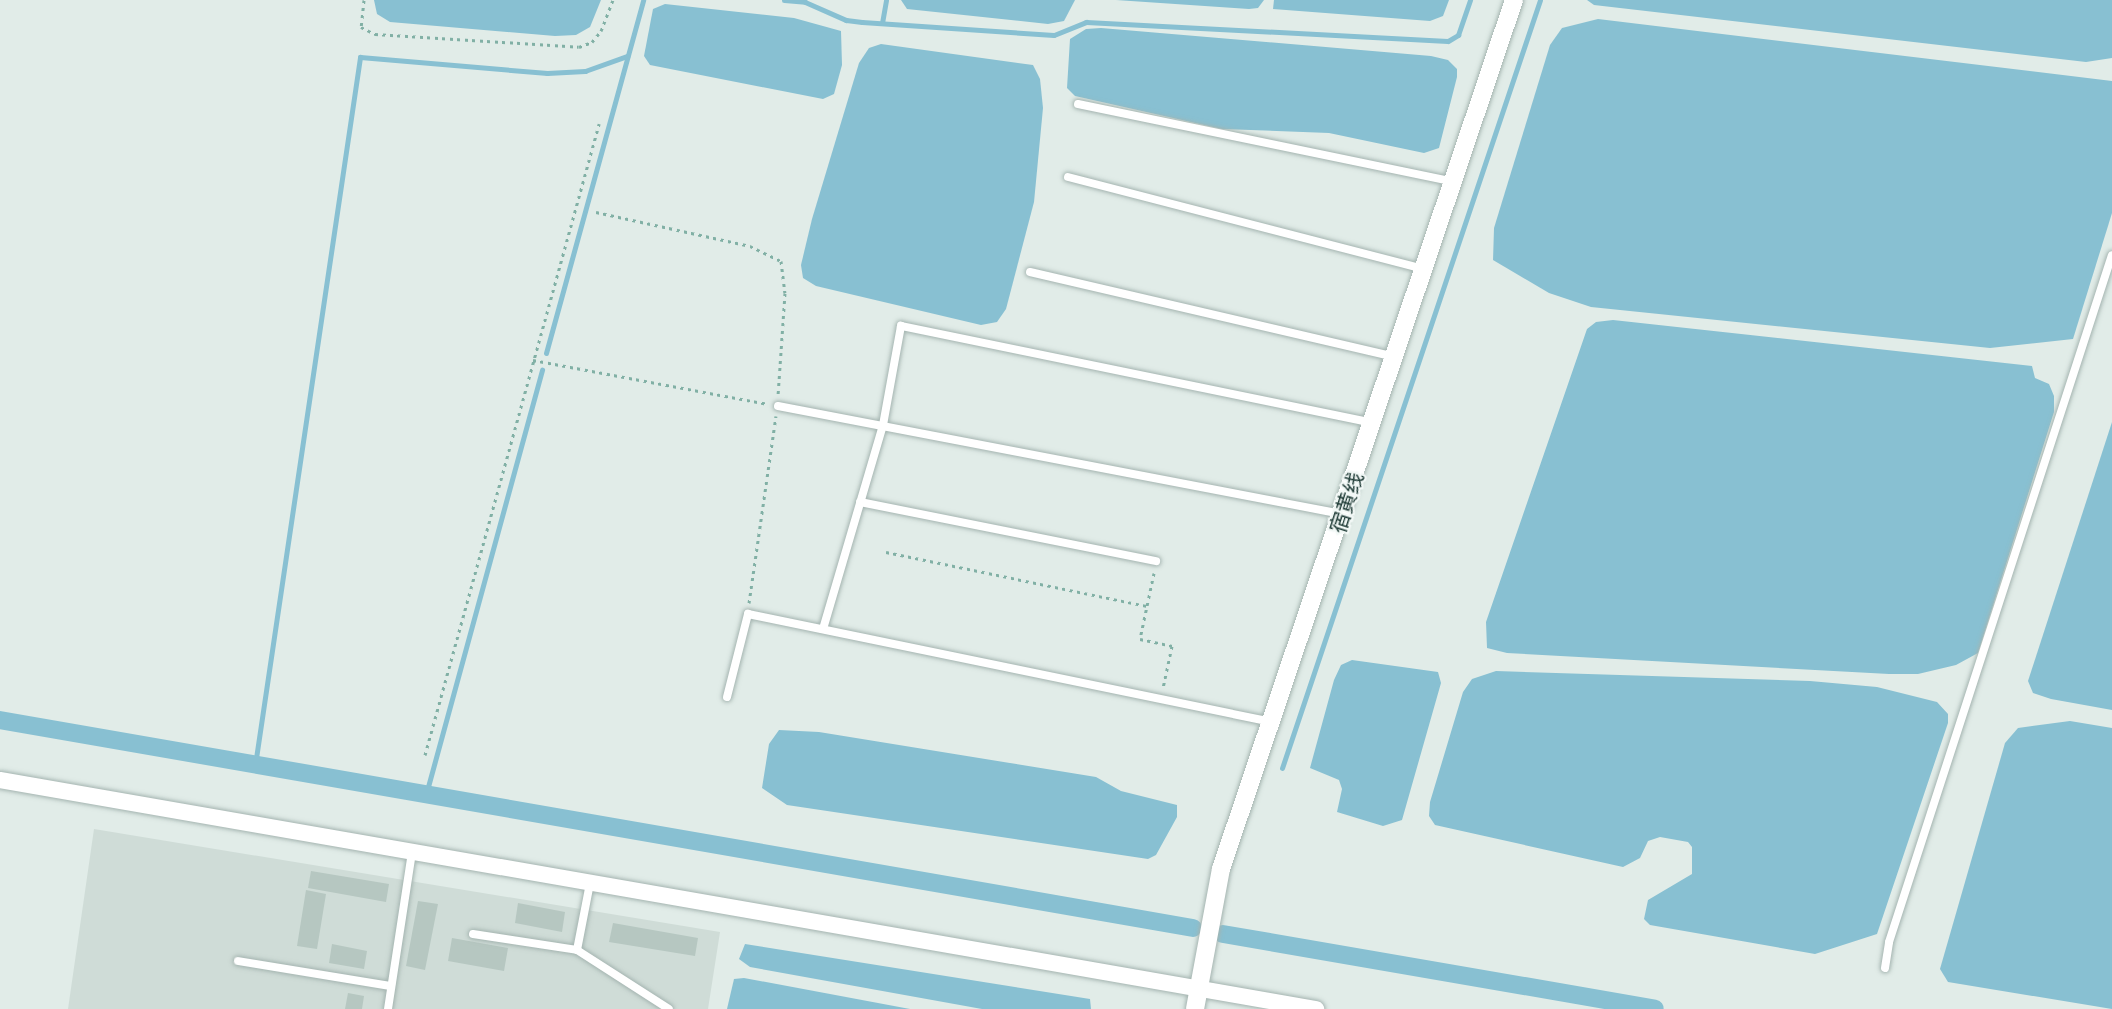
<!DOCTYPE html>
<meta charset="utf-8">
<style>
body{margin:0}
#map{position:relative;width:2112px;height:1009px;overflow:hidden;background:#e1ece8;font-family:"Nunito Sans","Noto Sans SC",sans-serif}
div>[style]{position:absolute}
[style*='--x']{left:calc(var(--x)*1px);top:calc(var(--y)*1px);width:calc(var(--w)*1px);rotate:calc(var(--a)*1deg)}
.built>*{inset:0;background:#cfdcd7}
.water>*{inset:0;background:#88c0d2}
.stream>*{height:5px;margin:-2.5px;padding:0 2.5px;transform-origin:2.5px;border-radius:2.5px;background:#88c0d2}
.canal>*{height:18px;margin:-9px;padding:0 9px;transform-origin:9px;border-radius:9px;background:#88c0d2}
.building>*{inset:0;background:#b6c7c1}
.path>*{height:3px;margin-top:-1.5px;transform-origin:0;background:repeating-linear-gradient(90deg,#81b0a5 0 3px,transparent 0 7.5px)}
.roads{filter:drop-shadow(0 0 2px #a4b4b0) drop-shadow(0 0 2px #a4b4b0)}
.lane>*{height:8px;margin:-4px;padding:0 4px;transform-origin:4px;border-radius:4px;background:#fff}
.street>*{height:16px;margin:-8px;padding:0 8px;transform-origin:8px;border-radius:8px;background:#fff}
.secondary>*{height:18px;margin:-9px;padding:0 9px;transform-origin:9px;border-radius:9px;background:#fff}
span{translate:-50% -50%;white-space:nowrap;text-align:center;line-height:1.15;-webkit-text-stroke:4.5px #f2f8f6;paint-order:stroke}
.street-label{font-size:21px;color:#213d38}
</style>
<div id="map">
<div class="built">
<div style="clip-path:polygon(94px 829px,720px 932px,708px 1009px,68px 1009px)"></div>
</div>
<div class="water">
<div style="clip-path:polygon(374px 0,601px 0,590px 27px,576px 35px,555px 36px,390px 22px,377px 14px)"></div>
<div style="clip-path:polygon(901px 0,1075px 0,1064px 21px,1048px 24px,907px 9px)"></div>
<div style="clip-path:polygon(1116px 0,1264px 0,1258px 8px,1249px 9px)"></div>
<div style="clip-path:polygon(1274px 0,1449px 0,1443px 16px,1430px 21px,1273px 9px)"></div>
<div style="clip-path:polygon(1587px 0,2112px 0,2112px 58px,2086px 62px,1594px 5px)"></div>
<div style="clip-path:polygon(665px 4px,794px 18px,841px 31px,842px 65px,834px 94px,823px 99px,650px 65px,644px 56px,653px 9px)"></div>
<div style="clip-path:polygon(1598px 19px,2112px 81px,2112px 213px,2073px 339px,1990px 348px,1591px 307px,1549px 293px,1493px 260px,1494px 228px,1550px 45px,1562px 28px)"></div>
<div style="clip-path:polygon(1101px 28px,1431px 56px,1448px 60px,1457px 69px,1457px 77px,1439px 148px,1424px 153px,1329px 133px,1222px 129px,1075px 96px,1067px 88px,1070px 39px,1086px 29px)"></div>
<div style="clip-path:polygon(881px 44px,1033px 65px,1040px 79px,1043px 108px,1034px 202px,1006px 309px,997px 322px,981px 325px,816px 286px,803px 278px,801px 265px,812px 219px,859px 63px,869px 48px)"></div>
<div style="clip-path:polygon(1613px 320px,2032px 366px,2035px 378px,2049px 384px,2054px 396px,2054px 412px,1978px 653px,1956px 665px,1918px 674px,1889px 674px,1507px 653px,1487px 648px,1486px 622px,1587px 329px,1596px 322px)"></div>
<div style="clip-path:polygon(2112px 422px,2112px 710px,2051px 699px,2033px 693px,2028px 681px)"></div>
<div style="clip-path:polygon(1352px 660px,1438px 672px,1441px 683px,1402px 820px,1383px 826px,1337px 812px,1342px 789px,1339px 780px,1310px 768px,1334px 680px,1341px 665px)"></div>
<div style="clip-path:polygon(1496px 671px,1810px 681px,1877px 687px,1937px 702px,1948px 714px,1948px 723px,1877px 934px,1815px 954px,1650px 925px,1644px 919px,1648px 900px,1692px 874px,1692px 847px,1688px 842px,1660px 837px,1648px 841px,1640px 858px,1623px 867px,1435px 825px,1429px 816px,1430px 802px,1463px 692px,1472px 679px)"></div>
<div style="clip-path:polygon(2070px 721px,2112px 728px,2112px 1009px,1948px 982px,1940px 969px,2005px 743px,2018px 728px)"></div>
<div style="clip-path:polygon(779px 730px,819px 732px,1096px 777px,1121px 791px,1177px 805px,1177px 817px,1156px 855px,1148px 859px,787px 805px,762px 788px,769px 744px)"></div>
<div style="clip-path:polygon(745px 944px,1090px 999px,1091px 1009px,982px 1009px,750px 967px,739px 959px)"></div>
<div style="clip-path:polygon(744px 978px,910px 1009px,727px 1009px,734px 979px)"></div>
</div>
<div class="stream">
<div style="--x:784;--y:0;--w:21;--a:5"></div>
<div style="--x:805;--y:2;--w:45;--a:23.7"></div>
<div style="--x:846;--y:20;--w:16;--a:7"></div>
<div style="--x:862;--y:22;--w:192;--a:3.9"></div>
<div style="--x:1054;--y:35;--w:35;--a:-22"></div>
<div style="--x:1086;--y:22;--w:362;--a:3"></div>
<div style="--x:1448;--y:41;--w:12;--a:-31"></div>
<div style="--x:1458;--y:35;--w:37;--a:-71"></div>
<div style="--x:882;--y:23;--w:23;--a:-80"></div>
<div style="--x:546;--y:353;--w:366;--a:-74.6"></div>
<div style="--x:255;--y:765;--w:716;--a:-81.56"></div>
<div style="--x:360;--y:57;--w:188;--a:4.9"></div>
<div style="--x:547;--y:73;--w:38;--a:-3"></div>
<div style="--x:585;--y:71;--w:45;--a:-19.7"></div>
<div style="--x:1282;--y:768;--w:810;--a:-71.43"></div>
<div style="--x:426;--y:794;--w:440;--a:-74.7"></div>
</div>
<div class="canal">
<div style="--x:0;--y:720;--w:1211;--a:9.89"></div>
<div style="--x:1223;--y:934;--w:438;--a:9.8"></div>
</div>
<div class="building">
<div style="clip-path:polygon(311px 871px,389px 884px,386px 902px,308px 888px)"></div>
<div style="clip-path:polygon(306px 890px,326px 894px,317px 949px,297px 946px)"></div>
<div style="clip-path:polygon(418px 901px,438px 904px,425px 970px,406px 966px)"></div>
<div style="clip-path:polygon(518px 903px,565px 912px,562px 932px,515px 923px)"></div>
<div style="clip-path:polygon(613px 923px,698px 938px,695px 956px,609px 942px)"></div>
<div style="clip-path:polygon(452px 938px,508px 948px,504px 971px,448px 961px)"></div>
<div style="clip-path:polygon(332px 944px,367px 951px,364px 969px,329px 963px)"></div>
<div style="clip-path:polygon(348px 993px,364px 996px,362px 1009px,345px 1009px)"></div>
</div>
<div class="path">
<div style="--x:364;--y:0;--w:27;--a:96"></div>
<div style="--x:361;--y:27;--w:16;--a:27"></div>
<div style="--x:375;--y:34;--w:204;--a:3.6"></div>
<div style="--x:579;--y:47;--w:14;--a:-21"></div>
<div style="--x:592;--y:42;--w:14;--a:-51"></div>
<div style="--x:601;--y:31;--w:33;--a:-69"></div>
<div style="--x:596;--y:212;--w:158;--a:12.4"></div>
<div style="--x:750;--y:246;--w:34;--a:26"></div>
<div style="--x:781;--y:261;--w:32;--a:83"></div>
<div style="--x:785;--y:293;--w:102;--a:93.9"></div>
<div style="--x:533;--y:360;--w:238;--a:10.6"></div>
<div style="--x:886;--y:552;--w:267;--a:11.7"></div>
<div style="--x:1154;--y:573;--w:67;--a:102"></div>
<div style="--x:1140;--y:639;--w:33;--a:12"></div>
<div style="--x:1172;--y:646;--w:43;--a:102.1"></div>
<div style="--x:749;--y:603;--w:189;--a:-81.8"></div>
<div style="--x:425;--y:755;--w:655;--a:-74.58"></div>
</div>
<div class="roads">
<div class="lane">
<div style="--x:1078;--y:104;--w:383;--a:11.7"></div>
<div style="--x:1068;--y:177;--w:368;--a:14.5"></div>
<div style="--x:1030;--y:272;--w:375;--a:13.1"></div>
<div style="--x:778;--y:406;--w:574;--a:10.84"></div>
<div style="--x:860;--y:502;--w:302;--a:11.3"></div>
<div style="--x:823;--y:629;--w:213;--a:-73.6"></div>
<div style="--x:883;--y:425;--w:101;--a:-79.7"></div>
<div style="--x:901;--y:326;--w:482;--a:11.6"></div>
<div style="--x:727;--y:697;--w:86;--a:-75.8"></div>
<div style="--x:748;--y:614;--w:535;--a:11.65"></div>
<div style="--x:473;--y:934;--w:105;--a:8.7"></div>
<div style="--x:577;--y:950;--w:109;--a:32.7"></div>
<div style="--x:577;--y:950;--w:68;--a:-79"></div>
<div style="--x:238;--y:961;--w:155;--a:9.3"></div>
<div style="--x:1885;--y:968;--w:26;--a:-81"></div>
<div style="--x:1889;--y:942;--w:722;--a:-72.02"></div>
<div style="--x:388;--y:1009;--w:159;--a:-81.3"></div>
</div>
<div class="street">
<div style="--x:0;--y:780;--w:1336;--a:9.87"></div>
</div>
<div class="secondary">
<div style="--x:1195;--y:1009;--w:142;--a:-79.5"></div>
<div style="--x:1221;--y:869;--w:917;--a:-71.37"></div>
</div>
</div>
<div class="street-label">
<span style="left:1347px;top:503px;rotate:-72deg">宿黄线</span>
</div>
</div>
